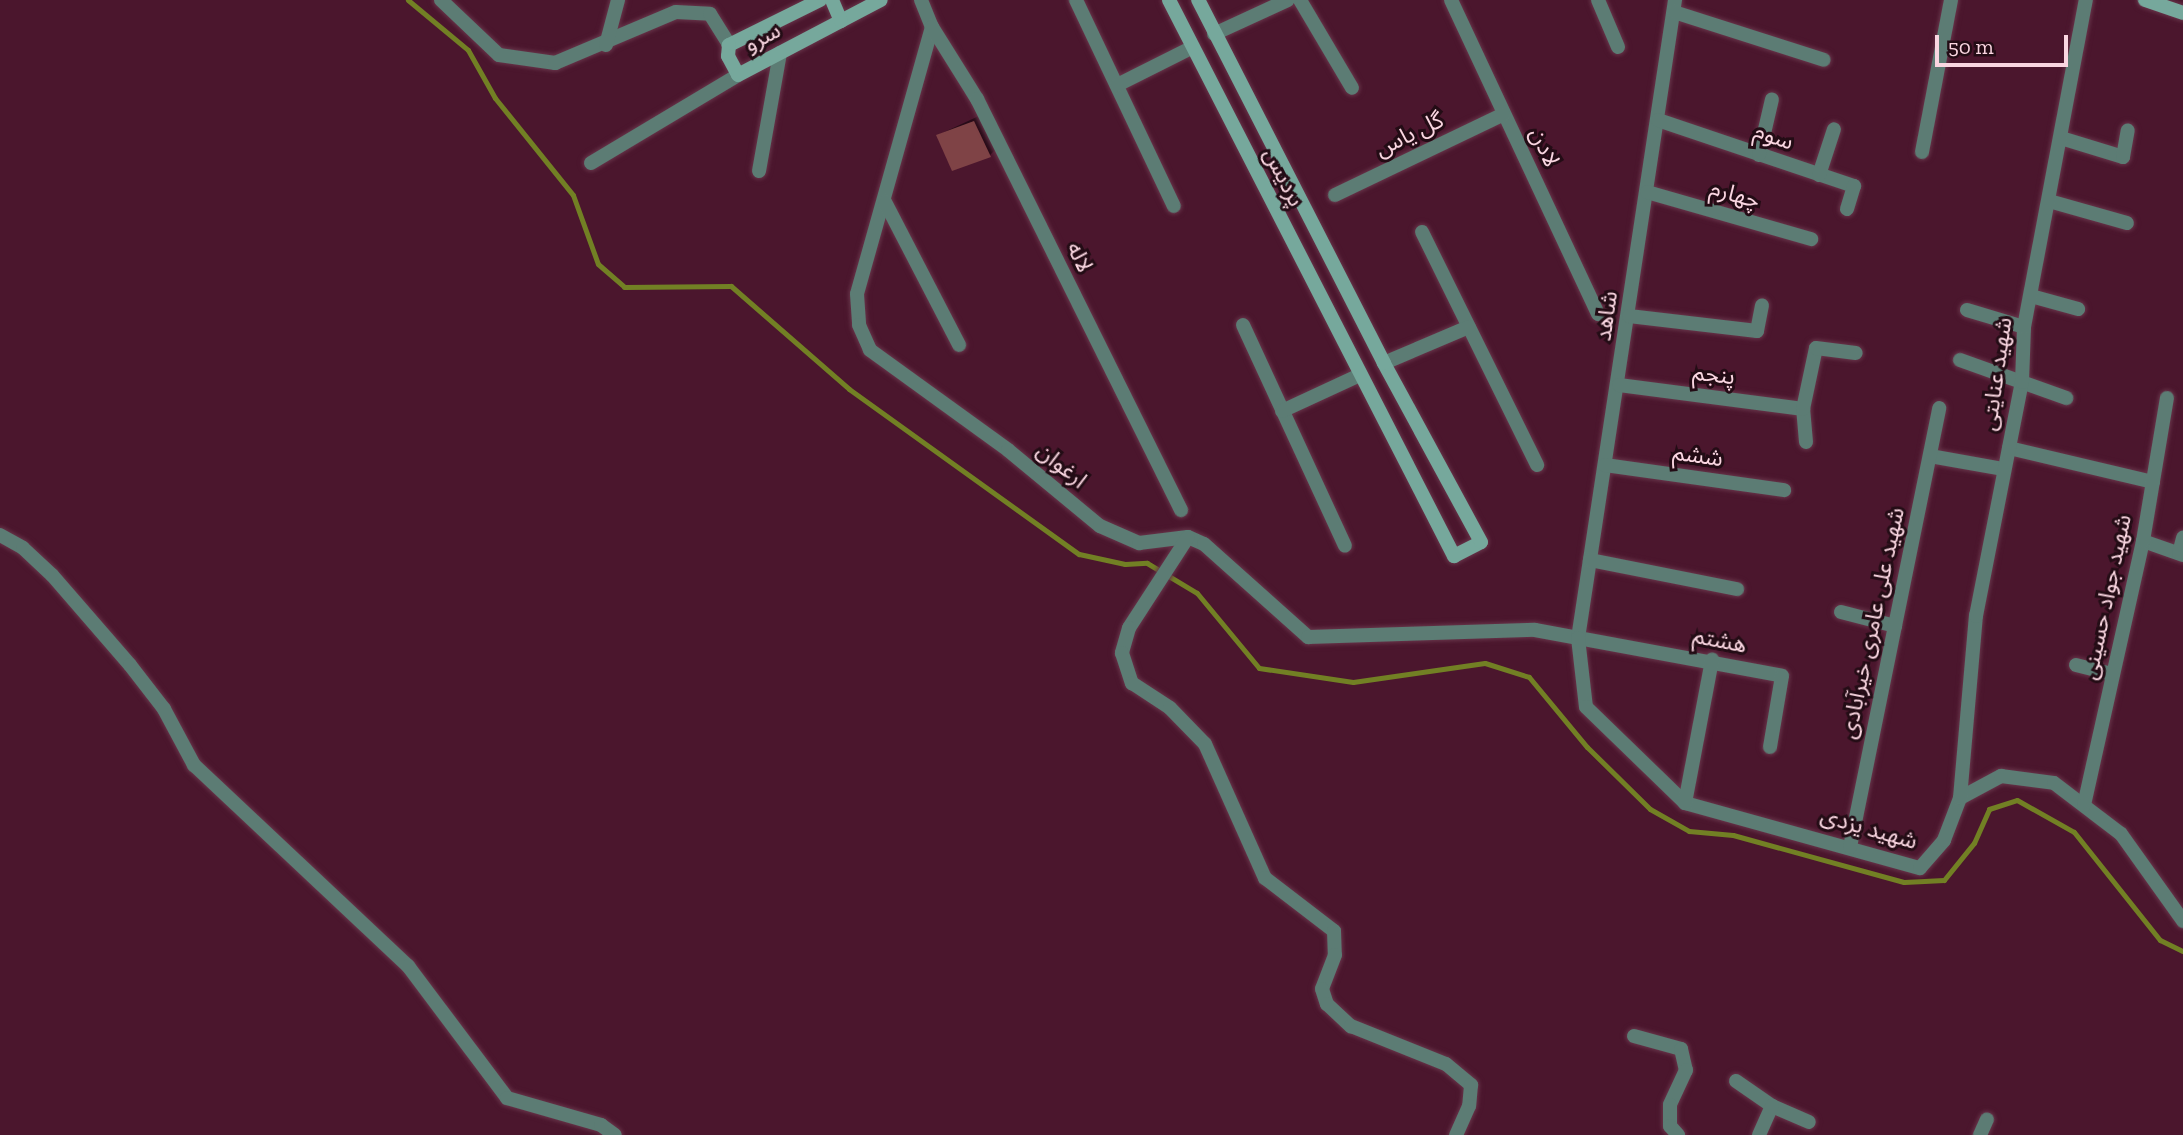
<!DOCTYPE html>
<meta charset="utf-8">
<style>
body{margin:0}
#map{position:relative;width:2183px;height:1135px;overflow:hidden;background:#4b162d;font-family:"Zilla Slab","Noto Sans Arabic",serif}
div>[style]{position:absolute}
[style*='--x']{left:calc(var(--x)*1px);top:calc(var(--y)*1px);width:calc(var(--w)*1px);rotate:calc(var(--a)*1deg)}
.shadow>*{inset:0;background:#0007}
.stream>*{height:5px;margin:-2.5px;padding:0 2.5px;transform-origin:2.5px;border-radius:2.5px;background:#728024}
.building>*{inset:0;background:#7f4346}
.roads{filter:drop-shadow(0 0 2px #67354a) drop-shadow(0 0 2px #67354a)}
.street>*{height:14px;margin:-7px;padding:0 7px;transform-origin:7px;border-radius:7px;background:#5c7c74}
.secondary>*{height:14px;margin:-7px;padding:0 7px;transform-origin:7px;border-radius:7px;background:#76a89c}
span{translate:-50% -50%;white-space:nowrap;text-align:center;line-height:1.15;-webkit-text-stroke:6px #230c15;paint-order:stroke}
.street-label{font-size:23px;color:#fad6e1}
.scale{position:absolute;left:1935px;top:35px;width:133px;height:32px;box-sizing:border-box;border:4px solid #fad6e1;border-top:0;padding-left:9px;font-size:21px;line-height:24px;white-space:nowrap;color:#fad6e1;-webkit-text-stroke:5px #230c15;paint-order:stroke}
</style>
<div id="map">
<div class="shadow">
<div style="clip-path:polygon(981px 115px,997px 148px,990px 155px,938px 135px)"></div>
</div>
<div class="stream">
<div style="--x:408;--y:0;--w:78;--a:39.8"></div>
<div style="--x:468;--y:50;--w:55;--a:60.6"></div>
<div style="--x:495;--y:98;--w:124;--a:51.2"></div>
<div style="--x:573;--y:195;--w:73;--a:70.1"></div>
<div style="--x:598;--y:264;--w:35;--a:41"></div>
<div style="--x:624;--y:287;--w:107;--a:-0.5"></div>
<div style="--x:731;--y:286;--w:157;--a:41.1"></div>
<div style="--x:849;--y:389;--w:283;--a:35.7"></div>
<div style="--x:1079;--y:554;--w:47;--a:12.3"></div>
<div style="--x:1125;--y:564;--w:22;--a:-3"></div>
<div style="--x:1147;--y:563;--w:58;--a:31"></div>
<div style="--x:1197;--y:593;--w:97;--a:50.4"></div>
<div style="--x:1259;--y:668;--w:95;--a:8.5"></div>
<div style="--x:1353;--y:682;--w:133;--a:-8.2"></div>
<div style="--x:1485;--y:663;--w:46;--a:17.7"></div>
<div style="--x:1529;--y:677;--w:91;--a:50.4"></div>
<div style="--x:1587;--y:747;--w:88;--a:44.5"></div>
<div style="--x:1650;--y:809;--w:45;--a:29.4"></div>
<div style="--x:1689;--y:831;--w:44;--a:5.2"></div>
<div style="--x:1733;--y:835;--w:177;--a:15.4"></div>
<div style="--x:1904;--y:882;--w:40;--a:-2.9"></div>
<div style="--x:1944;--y:880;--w:48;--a:-51"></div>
<div style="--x:1974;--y:843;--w:37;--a:-66"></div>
<div style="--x:1989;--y:809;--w:29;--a:-18"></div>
<div style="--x:2017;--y:800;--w:65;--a:29.3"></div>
<div style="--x:2074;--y:832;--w:138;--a:51.5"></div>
<div style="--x:2160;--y:940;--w:25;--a:26"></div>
</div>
<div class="building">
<div style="clip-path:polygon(974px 121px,991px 157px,952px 171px,936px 135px)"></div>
</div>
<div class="roads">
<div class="street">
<div style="--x:441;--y:0;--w:80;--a:43.5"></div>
<div style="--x:499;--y:55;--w:57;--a:8.1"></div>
<div style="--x:555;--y:63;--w:131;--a:-22.9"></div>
<div style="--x:676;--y:12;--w:34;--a:3"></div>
<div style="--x:710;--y:14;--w:36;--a:58"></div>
<div style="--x:921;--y:0;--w:29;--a:68"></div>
<div style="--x:932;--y:27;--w:277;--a:105.7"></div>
<div style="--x:857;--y:294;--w:31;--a:86"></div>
<div style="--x:859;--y:325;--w:27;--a:66"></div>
<div style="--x:870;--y:350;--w:170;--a:35.9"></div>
<div style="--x:1008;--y:450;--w:119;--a:39.6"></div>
<div style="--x:1100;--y:526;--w:43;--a:23.6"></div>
<div style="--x:1139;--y:543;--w:49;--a:-7"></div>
<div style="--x:1188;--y:537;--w:17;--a:24"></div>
<div style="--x:1204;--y:544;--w:140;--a:41.8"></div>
<div style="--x:1308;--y:637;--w:227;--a:-1.8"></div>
<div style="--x:1535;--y:630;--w:251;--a:10.5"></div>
<div style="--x:1782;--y:676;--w:72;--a:99.6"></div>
<div style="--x:1076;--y:0;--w:228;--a:64.6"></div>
<div style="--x:1300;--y:0;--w:102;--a:59.4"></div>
<div style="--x:1451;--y:0;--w:347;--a:64.9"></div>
<div style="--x:1598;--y:0;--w:51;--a:66.9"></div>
<div style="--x:1675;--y:0;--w:645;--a:98.64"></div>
<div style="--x:1578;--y:638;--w:69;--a:83.4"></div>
<div style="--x:1586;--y:707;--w:138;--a:44.1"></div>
<div style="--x:1685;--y:803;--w:244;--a:15.5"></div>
<div style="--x:1920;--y:868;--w:37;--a:-49"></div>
<div style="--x:1944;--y:840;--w:45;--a:-69.1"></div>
<div style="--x:1960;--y:798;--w:47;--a:-28.2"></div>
<div style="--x:2001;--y:776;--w:53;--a:7.5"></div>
<div style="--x:2054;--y:783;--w:84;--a:37.3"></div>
<div style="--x:2121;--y:834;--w:107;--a:54.5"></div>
<div style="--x:1674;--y:12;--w:157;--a:17.7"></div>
<div style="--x:932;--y:27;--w:85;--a:58"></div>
<div style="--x:977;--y:99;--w:459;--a:63.6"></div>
<div style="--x:1214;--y:34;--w:81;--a:-24.7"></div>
<div style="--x:606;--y:45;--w:47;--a:-75.1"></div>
<div style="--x:1117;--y:85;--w:83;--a:-26.6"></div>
<div style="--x:1658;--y:120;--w:207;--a:18.6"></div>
<div style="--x:1854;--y:186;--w:24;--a:107"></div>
<div style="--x:2061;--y:138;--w:65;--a:17"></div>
<div style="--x:2123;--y:157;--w:27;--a:-80"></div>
<div style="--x:1922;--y:152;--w:155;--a:-79.2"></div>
<div style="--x:1759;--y:155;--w:57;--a:-76.9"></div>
<div style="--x:591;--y:163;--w:171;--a:-30.9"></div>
<div style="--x:759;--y:171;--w:120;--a:-79.9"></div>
<div style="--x:1819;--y:175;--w:48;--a:-71.9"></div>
<div style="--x:1647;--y:192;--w:171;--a:16"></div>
<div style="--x:1335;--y:195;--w:187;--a:-25.6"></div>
<div style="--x:2049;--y:201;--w:81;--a:15.8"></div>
<div style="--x:885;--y:202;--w:161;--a:62.6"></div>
<div style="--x:1422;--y:232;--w:260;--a:63.7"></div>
<div style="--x:2031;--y:296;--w:49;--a:15.5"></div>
<div style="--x:1967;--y:310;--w:59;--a:16.6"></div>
<div style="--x:1629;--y:316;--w:129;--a:6.7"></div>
<div style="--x:1757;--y:331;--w:26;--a:-79"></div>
<div style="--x:1243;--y:325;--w:243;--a:65.2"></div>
<div style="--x:1960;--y:360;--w:113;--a:19.7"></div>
<div style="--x:1384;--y:363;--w:92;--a:-23"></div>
<div style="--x:1619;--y:385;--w:186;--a:7.4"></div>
<div style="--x:1282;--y:411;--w:86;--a:-24.8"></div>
<div style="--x:1806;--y:442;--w:33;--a:-95"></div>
<div style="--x:1803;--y:409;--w:62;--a:-78"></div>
<div style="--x:1816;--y:348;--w:40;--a:7.1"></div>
<div style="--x:2009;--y:448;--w:148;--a:13.3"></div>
<div style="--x:1930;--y:456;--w:75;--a:10"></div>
<div style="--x:1605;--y:465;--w:181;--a:8"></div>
<div style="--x:0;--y:535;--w:26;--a:29"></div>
<div style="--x:23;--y:548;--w:40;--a:43"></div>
<div style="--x:52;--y:575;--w:119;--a:49.1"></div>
<div style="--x:130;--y:665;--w:56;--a:52.3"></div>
<div style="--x:164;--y:709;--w:64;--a:61.8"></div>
<div style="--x:194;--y:765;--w:294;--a:43.2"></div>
<div style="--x:408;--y:966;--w:165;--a:53.1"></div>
<div style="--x:507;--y:1098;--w:98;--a:16"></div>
<div style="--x:601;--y:1125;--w:17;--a:36"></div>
<div style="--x:1188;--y:537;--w:108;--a:123"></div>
<div style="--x:1129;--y:628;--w:26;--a:106"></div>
<div style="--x:1122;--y:653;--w:32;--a:72"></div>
<div style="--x:1132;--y:683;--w:45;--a:33.3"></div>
<div style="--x:1170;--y:708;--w:50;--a:45.8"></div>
<div style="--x:1205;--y:744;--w:147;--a:65.9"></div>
<div style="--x:1265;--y:878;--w:87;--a:37.5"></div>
<div style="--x:1334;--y:931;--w:24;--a:88"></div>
<div style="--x:1335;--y:955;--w:36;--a:111"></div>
<div style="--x:1322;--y:989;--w:16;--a:72"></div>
<div style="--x:1327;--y:1004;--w:33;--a:43"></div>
<div style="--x:1351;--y:1026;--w:102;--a:21.8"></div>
<div style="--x:1446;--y:1064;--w:33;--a:40"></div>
<div style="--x:1471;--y:1085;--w:21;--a:95"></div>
<div style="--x:1469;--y:1106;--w:32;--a:114"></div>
<div style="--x:2143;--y:541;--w:42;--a:19.3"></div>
<div style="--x:2179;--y:553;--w:16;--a:-75"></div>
<div style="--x:1590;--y:560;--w:150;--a:11.2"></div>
<div style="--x:1841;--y:612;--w:56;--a:14.5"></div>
<div style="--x:2076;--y:665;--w:38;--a:14"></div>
<div style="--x:1960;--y:798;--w:183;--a:-85"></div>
<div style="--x:1976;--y:616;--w:238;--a:-78.9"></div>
<div style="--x:2022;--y:382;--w:55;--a:-87.9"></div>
<div style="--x:2024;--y:327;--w:333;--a:-79.3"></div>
<div style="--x:1685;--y:803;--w:146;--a:-79.3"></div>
<div style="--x:2084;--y:805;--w:271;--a:-77.4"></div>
<div style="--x:2143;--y:541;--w:145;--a:-80.5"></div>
<div style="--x:1850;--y:847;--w:448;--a:-78.5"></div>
<div style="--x:1634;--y:1036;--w:49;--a:15.5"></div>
<div style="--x:1681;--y:1049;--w:22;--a:77"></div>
<div style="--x:1686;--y:1070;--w:38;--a:115"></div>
<div style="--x:1670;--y:1105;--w:21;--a:90"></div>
<div style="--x:1670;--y:1126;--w:12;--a:48"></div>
<div style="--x:1736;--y:1081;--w:44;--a:34.8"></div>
<div style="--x:1772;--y:1106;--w:40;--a:23.4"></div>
<div style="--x:1759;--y:1135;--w:32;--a:-66"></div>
<div style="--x:1980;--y:1135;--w:17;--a:-66"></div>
</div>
<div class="secondary">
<div style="--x:820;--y:0;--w:102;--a:153.7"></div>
<div style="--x:729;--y:45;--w:11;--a:95"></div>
<div style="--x:728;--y:56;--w:21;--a:62"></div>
<div style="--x:738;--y:75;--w:161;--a:-27.7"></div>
<div style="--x:832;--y:0;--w:23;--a:67"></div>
<div style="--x:1169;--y:0;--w:625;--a:62.86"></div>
<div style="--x:1454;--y:556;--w:30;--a:-27"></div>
<div style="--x:1481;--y:542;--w:204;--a:-118.5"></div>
<div style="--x:1384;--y:363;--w:408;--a:-117.1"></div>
<div style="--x:2145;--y:0;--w:40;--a:18.9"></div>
</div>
</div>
<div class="street-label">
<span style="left:762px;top:37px;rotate:-28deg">سرو</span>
<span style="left:1409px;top:134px;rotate:-26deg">گل یاس</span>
<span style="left:1774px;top:136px;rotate:19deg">سوم</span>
<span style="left:1545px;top:147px;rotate:65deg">لادن</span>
<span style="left:1284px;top:177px;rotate:63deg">پردیس</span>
<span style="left:1735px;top:194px;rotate:16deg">چهارم</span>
<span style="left:1080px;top:257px;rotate:64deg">لاله</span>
<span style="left:1606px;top:316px;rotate:-82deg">شاهد</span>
<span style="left:1714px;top:374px;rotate:7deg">پنجم</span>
<span style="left:1996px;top:374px;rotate:-82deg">شهید عنایتی</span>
<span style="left:1698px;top:455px;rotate:8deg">ششم</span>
<span style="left:1062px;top:465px;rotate:39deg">ارغوان</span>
<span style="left:2106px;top:597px;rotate:-78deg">شهید جواد حسینی</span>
<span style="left:1872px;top:623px;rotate:-78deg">شهید علی عامری خیرآبادی</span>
<span style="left:1720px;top:640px;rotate:11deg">هشتم</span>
<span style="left:1869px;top:828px;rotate:16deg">شهید یزدی</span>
</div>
<div class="scale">50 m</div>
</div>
